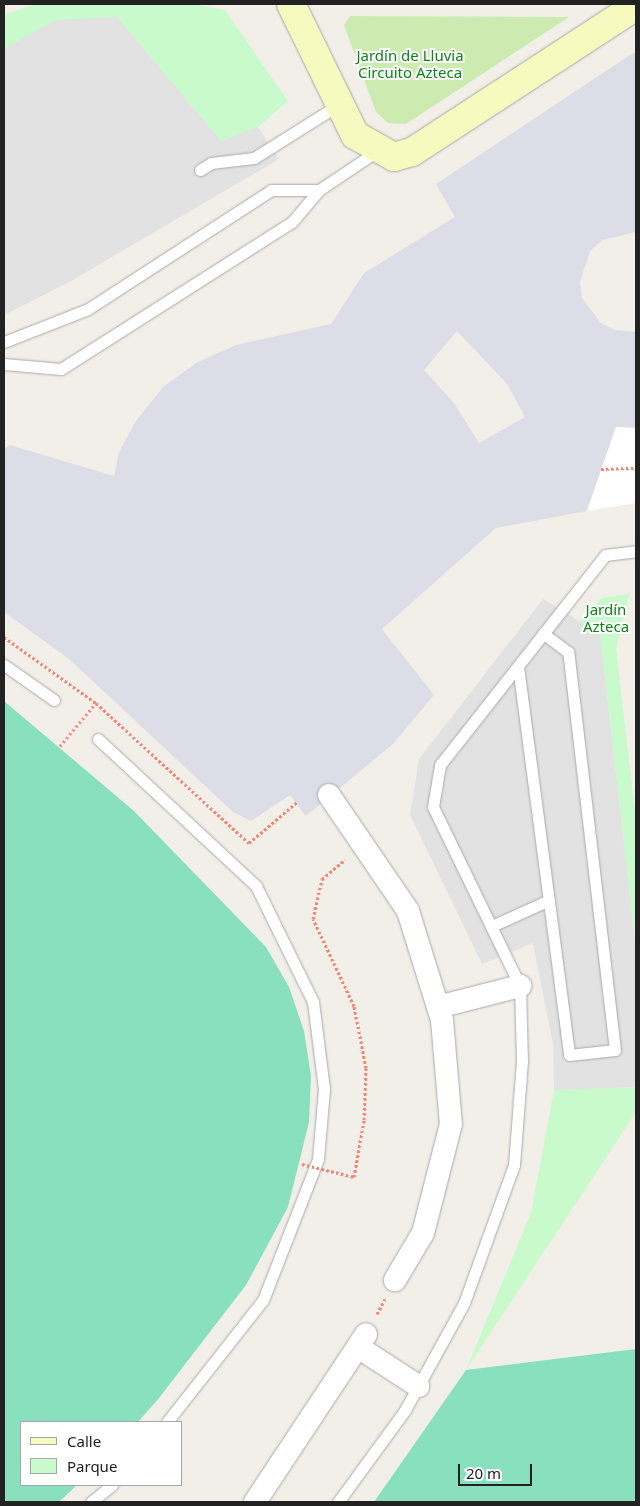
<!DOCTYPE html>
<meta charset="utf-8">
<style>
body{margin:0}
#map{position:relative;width:640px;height:1506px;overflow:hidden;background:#f2efe9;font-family:"Noto Sans",sans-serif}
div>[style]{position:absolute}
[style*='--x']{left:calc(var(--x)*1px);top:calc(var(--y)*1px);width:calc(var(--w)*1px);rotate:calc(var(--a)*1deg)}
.grass>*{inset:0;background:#cdebb0}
.park>*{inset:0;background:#c8facc}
.pitch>*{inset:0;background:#88e0be}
.parking>*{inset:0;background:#e2e2e2}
.plaza>*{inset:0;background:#dddde8}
.pier>*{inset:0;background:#fff}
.path>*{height:3px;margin-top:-1.5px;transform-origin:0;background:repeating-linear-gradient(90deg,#fa8072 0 2.5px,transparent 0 5px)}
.roads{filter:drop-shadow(0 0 1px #a9a9a9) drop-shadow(0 0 1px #a9a9a9)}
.lane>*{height:11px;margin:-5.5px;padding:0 5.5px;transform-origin:5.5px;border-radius:5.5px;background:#fff}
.street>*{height:22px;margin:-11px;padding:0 11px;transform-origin:11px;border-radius:11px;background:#fff}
.secondary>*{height:28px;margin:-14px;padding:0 14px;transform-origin:14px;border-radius:14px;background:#f7fabf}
.path-bridge>*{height:3px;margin-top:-1.5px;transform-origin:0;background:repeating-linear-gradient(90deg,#fa8072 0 2.5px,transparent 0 5px)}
span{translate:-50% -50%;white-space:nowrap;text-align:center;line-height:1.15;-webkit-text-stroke:4px #fff;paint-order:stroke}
.park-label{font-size:15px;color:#0c8416}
.frame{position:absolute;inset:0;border:5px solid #222;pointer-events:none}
.legend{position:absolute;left:20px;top:1421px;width:162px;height:65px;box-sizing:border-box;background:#fff;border:1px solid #a7a7a7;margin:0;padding:6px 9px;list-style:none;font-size:15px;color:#222}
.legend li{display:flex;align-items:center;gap:10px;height:25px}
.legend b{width:25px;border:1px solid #a7a7a7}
.scale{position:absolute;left:458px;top:1464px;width:74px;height:22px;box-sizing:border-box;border:2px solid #222;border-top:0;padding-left:6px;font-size:15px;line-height:18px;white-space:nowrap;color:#222;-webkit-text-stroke:4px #fff;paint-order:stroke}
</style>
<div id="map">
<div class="grass">
<div style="clip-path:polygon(350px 16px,569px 17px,406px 124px,388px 123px,376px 112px,344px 25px)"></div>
</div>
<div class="park">
<div style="clip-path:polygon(35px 4px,191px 4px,225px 10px,288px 101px,258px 127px,221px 141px,117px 17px,4px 49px,4px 15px)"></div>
<div style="clip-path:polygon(629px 594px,616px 649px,636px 820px,636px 949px,600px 634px,578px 622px,602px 598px)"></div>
<div style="clip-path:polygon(636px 1087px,636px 1112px,466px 1370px,531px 1213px,554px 1090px)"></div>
</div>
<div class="pitch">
<div style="clip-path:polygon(4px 701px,134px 811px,266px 947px,289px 987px,304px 1031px,311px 1076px,309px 1122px,288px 1207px,246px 1285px,159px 1398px,138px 1422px,21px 1422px,21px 1485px,77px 1485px,59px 1502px,4px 1502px)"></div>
<div style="clip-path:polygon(636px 1349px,636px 1502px,374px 1502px,466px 1370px)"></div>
</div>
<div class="parking">
<div style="clip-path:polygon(117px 17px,221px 141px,258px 127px,279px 159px,71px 281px,4px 315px,4px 49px,56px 20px)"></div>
<div style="clip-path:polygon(543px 599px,600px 634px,636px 949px,636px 1087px,554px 1090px,553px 1044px,533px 943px,482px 964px,410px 815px,419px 759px)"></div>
</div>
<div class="plaza">
<div style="clip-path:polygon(evenodd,636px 51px,636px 232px,603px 240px,590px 251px,580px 282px,582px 298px,601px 323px,615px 330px,636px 332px,636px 428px,616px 427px,587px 511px,496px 528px,382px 629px,434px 695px,393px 744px,306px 816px,290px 795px,251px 821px,233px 812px,69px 659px,4px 612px,4px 449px,10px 445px,114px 476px,119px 452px,136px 421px,164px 386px,198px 362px,236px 345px,331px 324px,364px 273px,455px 217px,436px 184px,636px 51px,457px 331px,507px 384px,525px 417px,479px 443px,454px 403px,424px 370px,457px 331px)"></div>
</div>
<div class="pier">
<div style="clip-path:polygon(616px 427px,636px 428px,636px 503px,587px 511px)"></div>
</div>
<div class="path">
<div style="--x:601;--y:469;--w:35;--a:-2"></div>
<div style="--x:4;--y:637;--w:113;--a:35.7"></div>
<div style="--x:96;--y:703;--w:207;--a:42.5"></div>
<div style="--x:249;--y:843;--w:63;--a:-40.5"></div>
<div style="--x:322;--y:879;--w:30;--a:-40"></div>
<div style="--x:377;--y:1314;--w:17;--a:-62"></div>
</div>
<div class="roads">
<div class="lane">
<div style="--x:200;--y:170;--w:13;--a:-32"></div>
<div style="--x:211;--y:163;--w:43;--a:-6.6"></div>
<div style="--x:254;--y:158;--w:99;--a:-32.2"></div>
<div style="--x:4;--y:342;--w:90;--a:-21.4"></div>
<div style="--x:88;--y:309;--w:218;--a:-33"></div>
<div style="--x:271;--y:190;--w:48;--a:0"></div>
<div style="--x:4;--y:364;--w:57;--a:5"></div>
<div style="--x:61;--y:369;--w:274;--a:-32.5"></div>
<div style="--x:292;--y:222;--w:42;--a:-49.8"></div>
<div style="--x:319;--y:190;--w:70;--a:-33.9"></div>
<div style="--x:4;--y:665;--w:61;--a:35"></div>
<div style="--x:518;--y:666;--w:392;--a:82.5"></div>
<div style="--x:569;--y:1055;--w:46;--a:-6.2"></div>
<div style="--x:615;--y:1050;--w:401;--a:-96.7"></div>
<div style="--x:568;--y:652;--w:31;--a:-143"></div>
<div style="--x:98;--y:739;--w:216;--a:42.9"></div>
<div style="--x:256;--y:886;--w:129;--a:63.8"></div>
<div style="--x:313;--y:1002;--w:88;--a:82.8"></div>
<div style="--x:324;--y:1089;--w:70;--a:94.9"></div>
<div style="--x:318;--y:1159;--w:151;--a:111.3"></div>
<div style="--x:263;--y:1300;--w:155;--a:128.2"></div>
<div style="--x:494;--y:925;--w:60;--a:-24.4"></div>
<div style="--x:91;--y:1502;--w:27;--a:-39"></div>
<div style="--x:338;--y:1502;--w:114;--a:-53.9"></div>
<div style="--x:405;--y:1410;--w:122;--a:-61.1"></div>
<div style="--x:464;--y:1303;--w:147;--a:-70.1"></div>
<div style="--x:514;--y:1165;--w:103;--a:-85.6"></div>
<div style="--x:522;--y:1062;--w:76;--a:-91.5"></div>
<div style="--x:520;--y:986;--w:199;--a:-115.9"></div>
<div style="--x:433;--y:807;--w:43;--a:-80.5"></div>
<div style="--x:440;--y:765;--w:267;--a:-51.8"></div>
<div style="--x:605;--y:555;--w:31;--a:-7"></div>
</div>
<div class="street">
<div style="--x:329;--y:795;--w:140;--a:55.7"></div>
<div style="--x:408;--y:911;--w:114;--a:72.7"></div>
<div style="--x:442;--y:1020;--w:104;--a:85.1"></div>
<div style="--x:451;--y:1124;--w:113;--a:104.4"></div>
<div style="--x:423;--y:1233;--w:55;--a:120.8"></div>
<div style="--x:438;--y:1007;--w:85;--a:-14.4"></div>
<div style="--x:358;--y:1347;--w:72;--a:33"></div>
<div style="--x:255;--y:1502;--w:201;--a:-56.5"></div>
</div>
<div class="secondary">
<div style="--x:291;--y:4;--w:146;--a:64"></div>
<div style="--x:355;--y:135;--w:45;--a:29.4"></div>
<div style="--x:394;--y:157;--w:19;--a:-16"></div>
<div style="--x:412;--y:152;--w:267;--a:-33.1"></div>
</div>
</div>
<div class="path-bridge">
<div style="--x:60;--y:746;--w:56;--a:-50.1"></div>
<div style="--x:302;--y:1164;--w:54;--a:14"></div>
<div style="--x:354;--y:1177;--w:58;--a:-80"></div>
<div style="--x:364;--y:1120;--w:52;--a:-87.8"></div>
<div style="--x:366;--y:1068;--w:63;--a:-101"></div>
<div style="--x:354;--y:1006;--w:96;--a:-115.2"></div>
<div style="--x:313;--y:919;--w:41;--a:-77.3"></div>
</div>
<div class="park-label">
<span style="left:410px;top:64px">Jardín de Lluvia<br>Circuito Azteca</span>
<span style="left:606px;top:618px">Jardín<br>Azteca</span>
</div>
<div class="frame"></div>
<ul class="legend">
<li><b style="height:6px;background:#f7fabf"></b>Calle</li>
<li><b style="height:14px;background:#c8facc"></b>Parque</li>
</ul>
<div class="scale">20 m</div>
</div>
